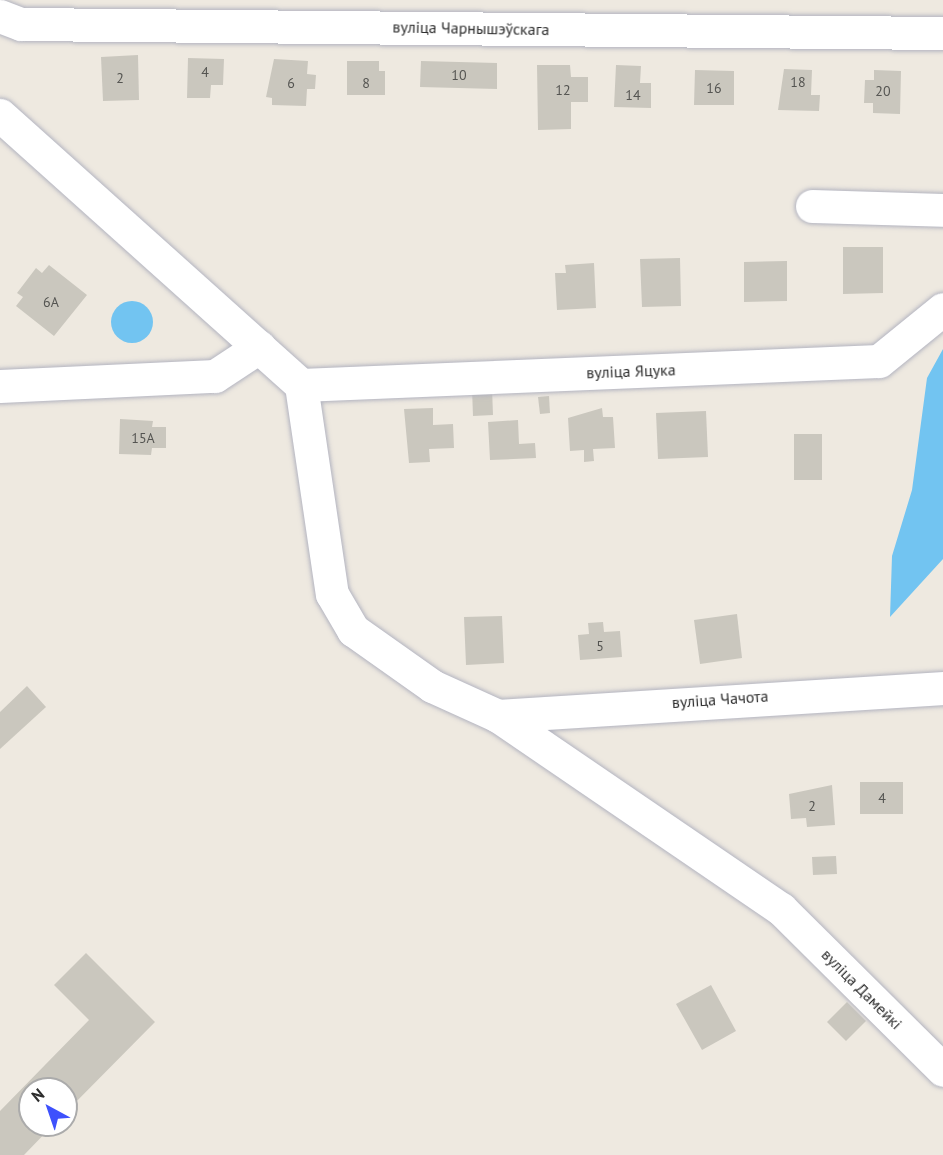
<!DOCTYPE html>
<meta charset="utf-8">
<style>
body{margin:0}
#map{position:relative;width:943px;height:1155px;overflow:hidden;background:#eee9e0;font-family:"PT Sans",sans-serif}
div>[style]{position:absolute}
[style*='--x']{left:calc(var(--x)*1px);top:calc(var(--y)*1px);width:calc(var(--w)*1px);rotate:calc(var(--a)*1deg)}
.water>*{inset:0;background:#72c4f1}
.round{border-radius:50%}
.building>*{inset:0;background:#cac7be}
.roads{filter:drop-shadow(0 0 2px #b3b4c0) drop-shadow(0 0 2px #b3b4c0)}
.minor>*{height:33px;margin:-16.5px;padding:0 16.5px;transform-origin:16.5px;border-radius:16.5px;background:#fff}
span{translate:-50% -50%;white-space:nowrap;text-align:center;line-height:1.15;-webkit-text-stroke:5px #fff;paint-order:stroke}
.number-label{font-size:14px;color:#545451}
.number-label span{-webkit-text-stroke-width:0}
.street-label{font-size:16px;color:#2d2d2d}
.north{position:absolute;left:18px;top:1077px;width:60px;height:60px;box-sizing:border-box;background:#fff;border:2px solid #ababab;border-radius:50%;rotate:320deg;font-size:16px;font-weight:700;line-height:24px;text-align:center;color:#2d2d2d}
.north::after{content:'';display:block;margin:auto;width:21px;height:27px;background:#3e51fc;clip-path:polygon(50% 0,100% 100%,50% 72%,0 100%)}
</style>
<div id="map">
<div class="water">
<div class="round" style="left:111px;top:301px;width:42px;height:42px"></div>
<div style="clip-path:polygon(943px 349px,943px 559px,890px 617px,892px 556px,912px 490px,927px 378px)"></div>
</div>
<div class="building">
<div style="clip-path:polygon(138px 55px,139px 100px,103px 101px,101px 57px)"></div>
<div style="clip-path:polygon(188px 58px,224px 59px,223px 85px,211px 85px,210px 98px,187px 98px)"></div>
<div style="clip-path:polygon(274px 59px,308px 61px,307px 74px,316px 75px,315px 89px,307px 89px,306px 106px,272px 105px,272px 98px,266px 97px)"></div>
<div style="clip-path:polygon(347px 61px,379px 61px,379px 71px,385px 71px,385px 95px,347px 95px)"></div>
<div style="clip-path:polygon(421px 61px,497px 63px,497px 89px,420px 87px)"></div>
<div style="clip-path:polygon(537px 65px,570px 65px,571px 77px,588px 77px,588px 102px,571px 102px,571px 129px,538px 130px)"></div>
<div style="clip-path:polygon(616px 65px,641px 66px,640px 83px,651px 83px,651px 108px,614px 107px)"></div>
<div style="clip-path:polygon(784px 69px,812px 70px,811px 95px,820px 95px,819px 111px,778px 110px)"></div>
<div style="clip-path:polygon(695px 70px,734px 71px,734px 105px,694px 105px)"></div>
<div style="clip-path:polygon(874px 70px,901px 71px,900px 114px,873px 113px,873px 103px,864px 103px,865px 80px,874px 80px)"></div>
<div style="clip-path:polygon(843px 247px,883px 247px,883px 293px,843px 294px)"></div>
<div style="clip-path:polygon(680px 258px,681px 306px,642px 307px,640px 259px)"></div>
<div style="clip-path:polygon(787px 261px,787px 301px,744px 302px,744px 262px)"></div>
<div style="clip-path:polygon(594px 263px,596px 308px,557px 310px,555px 273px,566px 273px,565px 265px)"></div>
<div style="clip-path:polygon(49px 265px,87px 295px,54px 336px,16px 306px,23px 297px,17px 293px,36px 268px,42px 273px)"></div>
<div style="clip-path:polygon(492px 388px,493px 415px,473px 416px,472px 389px)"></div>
<div style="clip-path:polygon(549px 396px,550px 413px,540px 414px,538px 397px)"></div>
<div style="clip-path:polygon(433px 408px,433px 425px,453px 424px,454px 448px,429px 449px,430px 462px,409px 463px,404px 409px)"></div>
<div style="clip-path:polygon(602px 408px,603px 417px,613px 417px,615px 448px,593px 449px,594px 461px,584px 462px,584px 450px,570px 451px,568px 418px)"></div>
<div style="clip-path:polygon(706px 411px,708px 457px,658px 459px,656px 413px)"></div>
<div style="clip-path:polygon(120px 419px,153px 421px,152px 427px,166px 427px,166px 448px,152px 448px,151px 455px,119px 454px)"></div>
<div style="clip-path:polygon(518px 420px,519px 444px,535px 443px,536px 458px,490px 460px,488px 422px)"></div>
<div style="clip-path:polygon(794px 434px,822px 434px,822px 480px,794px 480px)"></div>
<div style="clip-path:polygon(737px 614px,742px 658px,700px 664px,694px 620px)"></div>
<div style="clip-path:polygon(502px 616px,504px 663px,466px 665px,464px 617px)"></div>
<div style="clip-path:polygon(603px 622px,604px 632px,620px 631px,622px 657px,580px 660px,578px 635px,589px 634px,588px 623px)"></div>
<div style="clip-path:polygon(27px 686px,46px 707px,0 749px,0 712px)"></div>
<div style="clip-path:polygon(860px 782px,903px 782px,903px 814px,860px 814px)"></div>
<div style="clip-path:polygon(832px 785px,835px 825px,807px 827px,806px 818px,791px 819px,789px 794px)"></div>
<div style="clip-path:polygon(836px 856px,837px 874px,813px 875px,812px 857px)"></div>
<div style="clip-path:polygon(86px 953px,155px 1022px,66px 1112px,66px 1089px,30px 1089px,30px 1125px,53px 1125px,24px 1155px,0 1155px,0 1111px,89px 1020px,54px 985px)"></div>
<div style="clip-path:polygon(711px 985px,736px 1031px,702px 1050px,676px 1004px)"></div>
<div style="clip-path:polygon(847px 1002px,866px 1021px,846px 1041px,827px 1022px)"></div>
</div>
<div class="roads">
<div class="minor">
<div style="--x:0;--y:16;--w:22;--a:21"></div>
<div style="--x:21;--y:24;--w:922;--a:0.56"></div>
<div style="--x:0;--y:115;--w:404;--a:41.9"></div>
<div style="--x:812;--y:206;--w:131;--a:1.7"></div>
<div style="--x:301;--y:385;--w:211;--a:81.6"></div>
<div style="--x:332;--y:594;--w:42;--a:59.7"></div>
<div style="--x:353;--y:630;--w:97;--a:35.3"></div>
<div style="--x:432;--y:686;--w:72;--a:24.4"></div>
<div style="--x:498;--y:716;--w:343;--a:34.3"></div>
<div style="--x:781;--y:909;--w:228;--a:44.8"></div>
<div style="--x:301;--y:385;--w:578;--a:-2.38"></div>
<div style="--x:879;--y:361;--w:82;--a:-39.1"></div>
<div style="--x:0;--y:386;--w:215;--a:-2.7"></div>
<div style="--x:215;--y:376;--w:53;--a:-33.4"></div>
<div style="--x:498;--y:716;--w:446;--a:-3.6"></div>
</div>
</div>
<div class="number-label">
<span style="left:205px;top:72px">4</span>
<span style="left:459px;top:75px">10</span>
<span style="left:120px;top:78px">2</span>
<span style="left:798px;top:82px">18</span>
<span style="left:291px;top:83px">6</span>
<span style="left:366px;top:83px">8</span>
<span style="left:714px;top:88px">16</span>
<span style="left:563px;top:90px">12</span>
<span style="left:883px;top:91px">20</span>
<span style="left:633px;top:95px">14</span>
<span style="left:51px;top:302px">6А</span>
<span style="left:143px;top:438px">15А</span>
<span style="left:600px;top:646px">5</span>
<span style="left:882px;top:798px">4</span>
<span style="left:812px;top:806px">2</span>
</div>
<div class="street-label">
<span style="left:471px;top:28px;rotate:1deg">вуліца Чарнышэўскага</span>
<span style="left:631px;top:371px;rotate:-2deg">вуліца Яцука</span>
<span style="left:720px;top:699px;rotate:-4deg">вуліца Чачота</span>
<span style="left:862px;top:989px;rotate:45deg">вуліца Дамейкі</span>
</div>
<div class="north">N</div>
</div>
